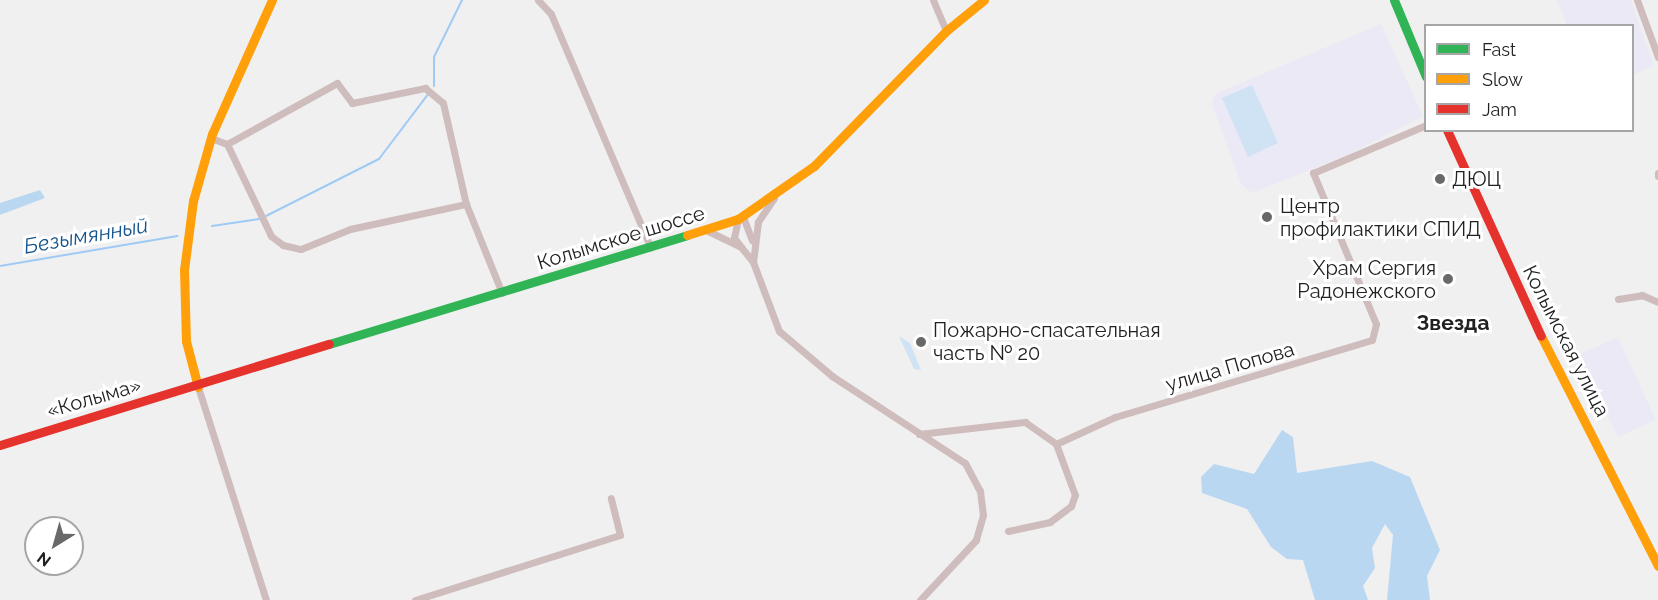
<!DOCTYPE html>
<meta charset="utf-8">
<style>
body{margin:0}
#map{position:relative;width:1658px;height:600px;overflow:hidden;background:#f0f0f0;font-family:Raleway,sans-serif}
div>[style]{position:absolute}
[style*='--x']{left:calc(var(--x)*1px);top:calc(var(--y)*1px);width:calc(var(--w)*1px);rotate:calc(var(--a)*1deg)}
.education>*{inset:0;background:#eae9f5}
.green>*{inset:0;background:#d0e3f4}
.forest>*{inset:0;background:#bad7f2}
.stream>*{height:2px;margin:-1px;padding:0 1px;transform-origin:1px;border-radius:1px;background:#a0caf6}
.street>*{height:7px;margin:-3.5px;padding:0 3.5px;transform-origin:3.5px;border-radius:3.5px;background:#cfbcbc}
.fast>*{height:9px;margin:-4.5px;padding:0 4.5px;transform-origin:4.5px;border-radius:4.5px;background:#30b455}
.slow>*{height:9px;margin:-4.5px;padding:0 4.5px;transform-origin:4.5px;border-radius:4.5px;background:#ff9f0a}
.jam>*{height:9px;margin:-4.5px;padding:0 4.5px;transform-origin:4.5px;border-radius:4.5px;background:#e5322d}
.dots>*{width:16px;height:16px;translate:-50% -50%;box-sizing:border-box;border:3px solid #fff;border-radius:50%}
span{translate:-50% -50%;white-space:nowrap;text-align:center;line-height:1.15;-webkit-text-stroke:6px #fff;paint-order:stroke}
.poi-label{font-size:20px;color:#212122}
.left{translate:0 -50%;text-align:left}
.right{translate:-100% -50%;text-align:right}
.street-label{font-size:20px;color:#212122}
.water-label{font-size:21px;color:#14538c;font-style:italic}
.neighbourhood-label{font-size:21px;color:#212122;font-weight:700}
.legend{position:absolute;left:1424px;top:24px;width:210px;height:108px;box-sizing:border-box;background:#fff;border:2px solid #a6a6a7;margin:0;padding:8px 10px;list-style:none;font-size:18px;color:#212122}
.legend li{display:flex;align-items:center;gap:12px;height:30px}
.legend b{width:30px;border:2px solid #a6a6a7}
.north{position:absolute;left:24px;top:516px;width:60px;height:60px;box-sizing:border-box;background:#fff;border:2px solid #a6a6a7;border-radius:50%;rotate:217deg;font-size:16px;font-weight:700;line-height:24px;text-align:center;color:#212122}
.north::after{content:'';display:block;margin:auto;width:21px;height:27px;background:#69696a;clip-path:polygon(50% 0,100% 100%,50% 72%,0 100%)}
</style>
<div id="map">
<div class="education">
<div style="clip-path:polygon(1557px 0,1631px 0,1654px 66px,1633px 75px,1632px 26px,1567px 25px)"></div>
<div style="clip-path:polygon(1381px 24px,1423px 116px,1352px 153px,1252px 193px,1241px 184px,1212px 104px,1215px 94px)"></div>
<div style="clip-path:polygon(1618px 337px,1656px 420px,1618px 437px,1576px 356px)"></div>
</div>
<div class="green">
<div style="clip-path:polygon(1252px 85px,1278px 143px,1248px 157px,1222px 98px)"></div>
<div style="clip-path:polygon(899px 336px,910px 343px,921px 370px,914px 369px)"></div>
</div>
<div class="forest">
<div style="clip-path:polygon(40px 190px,45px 198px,0 215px,0 203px)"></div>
<div style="clip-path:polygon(1282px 430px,1293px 437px,1297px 473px,1372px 461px,1410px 477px,1440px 550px,1427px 576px,1430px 600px,1387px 600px,1393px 535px,1385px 524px,1372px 548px,1375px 568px,1363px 586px,1368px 600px,1315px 600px,1303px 560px,1287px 559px,1271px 547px,1247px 509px,1202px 493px,1201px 477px,1214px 464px,1254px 474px)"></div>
</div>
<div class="stream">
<div style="--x:434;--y:86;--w:29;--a:-90"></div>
<div style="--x:434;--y:57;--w:64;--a:-63.8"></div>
<div style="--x:266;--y:216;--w:127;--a:-26.8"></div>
<div style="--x:379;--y:159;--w:83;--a:-52.9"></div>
<div style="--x:212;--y:226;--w:48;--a:-8.5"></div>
<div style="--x:0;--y:266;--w:180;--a:-9.6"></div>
</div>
<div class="street">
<div style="--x:538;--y:0;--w:19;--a:47"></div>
<div style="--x:551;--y:14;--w:254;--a:66.9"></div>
<div style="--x:933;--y:0;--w:34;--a:67"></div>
<div style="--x:1637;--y:0;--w:61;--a:69.8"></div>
<div style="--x:211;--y:138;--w:17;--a:21"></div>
<div style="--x:227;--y:144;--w:126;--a:-29"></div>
<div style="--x:337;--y:83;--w:25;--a:53"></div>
<div style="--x:352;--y:103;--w:75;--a:-11.6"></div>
<div style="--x:425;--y:88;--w:23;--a:40"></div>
<div style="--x:443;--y:103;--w:104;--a:77.2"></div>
<div style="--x:227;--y:144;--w:102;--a:64.4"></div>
<div style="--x:271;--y:236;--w:15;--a:37"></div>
<div style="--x:283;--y:245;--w:18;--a:13"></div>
<div style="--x:301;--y:249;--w:53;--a:-22.2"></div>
<div style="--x:350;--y:229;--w:119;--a:-12.2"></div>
<div style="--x:466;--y:204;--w:96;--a:68"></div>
<div style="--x:1658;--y:176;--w:3;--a:-90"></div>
<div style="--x:774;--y:198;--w:29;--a:124"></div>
<div style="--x:758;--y:222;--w:40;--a:97.1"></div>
<div style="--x:753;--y:262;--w:74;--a:69.4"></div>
<div style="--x:779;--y:331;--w:70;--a:40.3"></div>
<div style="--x:832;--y:376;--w:159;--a:33.2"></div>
<div style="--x:965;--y:463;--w:32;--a:62"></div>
<div style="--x:980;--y:491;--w:24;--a:83"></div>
<div style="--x:983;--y:515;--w:26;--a:106"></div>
<div style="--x:976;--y:540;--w:82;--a:133"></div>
<div style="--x:743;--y:217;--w:25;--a:69"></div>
<div style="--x:738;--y:219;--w:19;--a:102"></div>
<div style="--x:734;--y:238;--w:8;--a:50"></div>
<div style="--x:708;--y:231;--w:37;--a:26"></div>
<div style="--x:741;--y:247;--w:19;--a:51"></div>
<div style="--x:1618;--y:299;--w:24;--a:-9"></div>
<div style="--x:1642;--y:295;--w:17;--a:24"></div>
<div style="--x:198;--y:387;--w:224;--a:72.3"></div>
<div style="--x:919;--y:434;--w:107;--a:-6.5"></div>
<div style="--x:1025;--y:422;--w:38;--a:35"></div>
<div style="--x:1056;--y:444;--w:54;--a:69.6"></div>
<div style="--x:1075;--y:495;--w:12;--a:110"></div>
<div style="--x:1071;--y:506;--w:26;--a:143"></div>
<div style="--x:1050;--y:522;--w:43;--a:167.9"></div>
<div style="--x:1056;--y:444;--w:65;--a:-24.6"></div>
<div style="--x:1115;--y:417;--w:268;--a:-16.7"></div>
<div style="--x:1372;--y:340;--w:16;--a:-76"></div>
<div style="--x:1376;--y:324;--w:164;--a:-112.6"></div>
<div style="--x:1313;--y:173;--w:123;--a:-23"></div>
<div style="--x:415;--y:600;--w:215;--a:-17.6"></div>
<div style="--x:620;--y:535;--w:38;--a:-104"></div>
</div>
<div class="fast">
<div style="--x:1394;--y:0;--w:83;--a:67.4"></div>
<div style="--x:329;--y:344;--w:374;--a:-16.9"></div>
</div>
<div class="slow">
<div style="--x:687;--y:235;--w:53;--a:-17.4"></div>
<div style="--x:738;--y:219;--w:93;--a:-34.9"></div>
<div style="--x:814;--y:166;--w:189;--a:-45.6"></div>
<div style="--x:946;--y:31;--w:49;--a:-39.2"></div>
<div style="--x:1541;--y:336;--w:258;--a:63"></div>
<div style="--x:198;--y:387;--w:48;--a:-104.6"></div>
<div style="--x:186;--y:341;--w:71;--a:-91.6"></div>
<div style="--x:184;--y:270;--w:70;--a:-82.6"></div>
<div style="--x:193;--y:201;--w:70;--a:-74.2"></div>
<div style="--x:212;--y:134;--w:147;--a:-65.9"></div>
</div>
<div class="jam">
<div style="--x:1447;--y:130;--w:226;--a:65.5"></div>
<div style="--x:0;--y:445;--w:344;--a:-17.1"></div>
</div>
<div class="dots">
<div style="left:1440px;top:179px;background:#69696a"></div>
<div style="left:1267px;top:217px;background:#69696a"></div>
<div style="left:1448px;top:279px;background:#69696a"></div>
<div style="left:921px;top:342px;background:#69696a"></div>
</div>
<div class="poi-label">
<span class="left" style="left:1452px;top:179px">ДЮЦ</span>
<span class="left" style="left:1280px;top:218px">Центр<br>профилактики СПИД</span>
<span class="right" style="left:1436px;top:280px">Храм Сергия<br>Радонежского</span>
<span class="left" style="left:933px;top:342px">Пожарно-спасательная<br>часть № 20</span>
</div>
<div class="street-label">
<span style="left:621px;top:238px;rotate:-17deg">Колымское шоссе</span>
<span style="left:1566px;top:341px;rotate:63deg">Колымская улица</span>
<span style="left:1230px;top:367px;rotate:-16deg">улица Попова</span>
<span style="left:94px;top:398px;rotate:-16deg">«Колыма»</span>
</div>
<div class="water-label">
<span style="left:86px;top:236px;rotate:-10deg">Безымянный</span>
</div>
<div class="neighbourhood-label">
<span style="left:1453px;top:323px">Звезда</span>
</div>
<ul class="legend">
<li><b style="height:8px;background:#30b455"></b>Fast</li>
<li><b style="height:8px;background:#ff9f0a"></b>Slow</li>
<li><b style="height:8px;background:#e5322d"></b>Jam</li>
</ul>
<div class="north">N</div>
</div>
